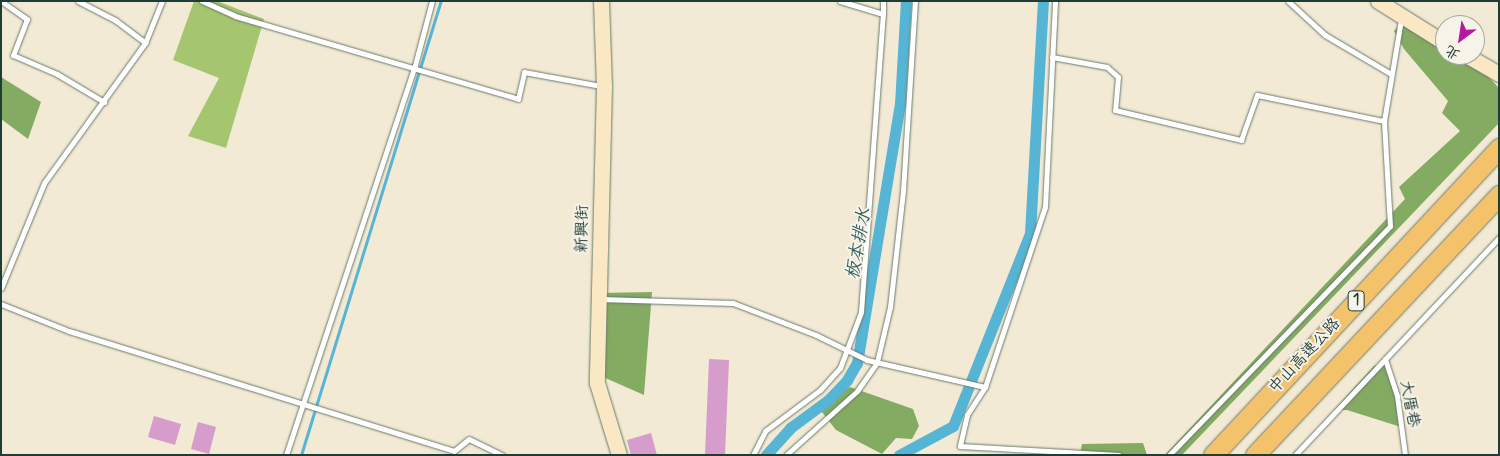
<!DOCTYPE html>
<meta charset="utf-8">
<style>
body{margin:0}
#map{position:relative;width:1500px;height:456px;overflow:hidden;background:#f2ead4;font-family:Mynerve,"LXGW WenKai TC",sans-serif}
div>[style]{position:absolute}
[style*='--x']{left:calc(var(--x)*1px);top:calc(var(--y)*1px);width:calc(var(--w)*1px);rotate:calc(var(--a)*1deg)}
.green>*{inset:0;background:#a5c66f}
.forest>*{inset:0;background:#84ab62}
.stream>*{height:3px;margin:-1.5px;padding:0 1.5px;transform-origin:1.5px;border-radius:1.5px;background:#56b5d4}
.canal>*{height:11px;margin:-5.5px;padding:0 5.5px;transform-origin:5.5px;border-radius:5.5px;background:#56b5d4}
.building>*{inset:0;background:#d59ccc}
.roads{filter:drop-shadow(0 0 1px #697a6c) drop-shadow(0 0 1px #697a6c)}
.lane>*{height:5px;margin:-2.5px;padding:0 2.5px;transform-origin:2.5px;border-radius:2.5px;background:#fff}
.secondary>*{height:15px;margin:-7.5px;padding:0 7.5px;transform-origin:7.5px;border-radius:7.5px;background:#fae7c3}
.highway>*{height:19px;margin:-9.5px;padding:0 9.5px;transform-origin:9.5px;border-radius:9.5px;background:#f3c26a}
span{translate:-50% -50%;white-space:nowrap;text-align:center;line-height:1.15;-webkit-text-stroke:4px #f7f3e8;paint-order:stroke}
.shield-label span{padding:1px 4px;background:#f7f3e8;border:1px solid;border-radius:4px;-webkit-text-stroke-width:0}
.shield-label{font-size:15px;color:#1f3d34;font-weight:700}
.street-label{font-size:16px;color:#1f3d34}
.water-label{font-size:18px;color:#2d5b5c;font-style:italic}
.frame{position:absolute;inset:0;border:2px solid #1f3d34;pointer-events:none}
.north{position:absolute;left:1435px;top:15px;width:50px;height:50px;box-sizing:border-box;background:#f7f3e8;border:1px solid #a1aaa0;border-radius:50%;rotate:211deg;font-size:14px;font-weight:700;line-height:20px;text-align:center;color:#1f3d34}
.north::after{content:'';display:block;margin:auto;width:18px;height:22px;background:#b5179e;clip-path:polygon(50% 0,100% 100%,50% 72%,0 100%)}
</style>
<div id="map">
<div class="green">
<div style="clip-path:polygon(194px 1px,217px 1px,264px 19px,226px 148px,188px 136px,219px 78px,173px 60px)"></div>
</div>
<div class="forest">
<div style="clip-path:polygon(1402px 22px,1445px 47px,1445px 55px,1458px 55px,1480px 68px,1498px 87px,1499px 123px,1182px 455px,1165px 455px,1405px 199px,1399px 187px,1460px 131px,1442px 113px,1448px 101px,1404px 49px,1394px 31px)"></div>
<div style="clip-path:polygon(1px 77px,41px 102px,28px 139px,1px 119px)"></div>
<div style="clip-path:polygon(652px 292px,644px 395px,594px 373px,598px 293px)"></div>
<div style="clip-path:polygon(1384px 364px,1391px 369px,1401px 427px,1347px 410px,1334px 410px,1374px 366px)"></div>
<div style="clip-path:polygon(850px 387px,913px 409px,919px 426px,912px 439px,896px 438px,882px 454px,836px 430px,818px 407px)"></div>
<div style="clip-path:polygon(1143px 443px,1147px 455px,1080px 455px,1082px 444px)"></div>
</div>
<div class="stream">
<div style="--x:301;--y:455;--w:475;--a:-72.9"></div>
</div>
<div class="canal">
<div style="--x:766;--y:455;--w:36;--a:-48"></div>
<div style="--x:790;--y:428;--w:47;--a:-36.4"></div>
<div style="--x:828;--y:400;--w:28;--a:-46"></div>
<div style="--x:847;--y:380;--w:20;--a:-60"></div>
<div style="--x:857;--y:363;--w:263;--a:-80.6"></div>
<div style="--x:900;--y:104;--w:103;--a:-86.7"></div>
<div style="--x:899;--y:455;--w:61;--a:-28.2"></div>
<div style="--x:953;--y:426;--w:208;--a:-68.2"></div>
<div style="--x:1030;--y:233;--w:232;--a:-86.8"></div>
</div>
<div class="building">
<div style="clip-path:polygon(709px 359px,729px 360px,725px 455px,705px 455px)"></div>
<div style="clip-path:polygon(154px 416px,181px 424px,175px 445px,148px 437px)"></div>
<div style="clip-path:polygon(198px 422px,216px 427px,209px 454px,191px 449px)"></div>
<div style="clip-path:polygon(651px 433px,657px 455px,631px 455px,627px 440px)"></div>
</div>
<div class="roads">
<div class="lane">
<div style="--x:1;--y:1;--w:32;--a:35"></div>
<div style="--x:27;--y:19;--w:39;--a:111"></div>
<div style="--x:13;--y:55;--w:48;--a:23.4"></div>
<div style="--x:57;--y:74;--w:55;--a:30.8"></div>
<div style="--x:78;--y:1;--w:42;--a:27.2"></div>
<div style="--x:115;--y:20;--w:38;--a:37"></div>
<div style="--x:202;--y:1;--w:36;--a:24"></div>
<div style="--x:235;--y:16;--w:295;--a:16.3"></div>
<div style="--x:518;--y:99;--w:28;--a:-77"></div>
<div style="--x:524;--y:72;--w:78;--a:10.3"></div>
<div style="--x:883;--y:1;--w:13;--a:90"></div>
<div style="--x:1288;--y:1;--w:50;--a:42.6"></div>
<div style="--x:1325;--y:35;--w:77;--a:30.6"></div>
<div style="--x:1052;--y:57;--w:56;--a:10.3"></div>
<div style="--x:1107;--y:67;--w:15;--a:42"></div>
<div style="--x:1118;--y:77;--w:33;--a:95"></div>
<div style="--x:1115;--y:110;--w:130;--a:13.4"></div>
<div style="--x:1241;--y:140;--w:48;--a:-70.4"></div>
<div style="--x:1257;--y:95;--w:130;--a:11.6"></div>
<div style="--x:1;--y:288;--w:113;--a:-67.7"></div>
<div style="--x:44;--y:183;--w:173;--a:-54.2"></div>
<div style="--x:145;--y:43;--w:45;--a:-68"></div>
<div style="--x:600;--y:299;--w:133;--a:1.7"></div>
<div style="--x:733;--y:303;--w:89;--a:21.1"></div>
<div style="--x:816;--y:335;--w:57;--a:26.1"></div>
<div style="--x:867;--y:360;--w:121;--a:12.9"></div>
<div style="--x:985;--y:387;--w:33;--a:123"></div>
<div style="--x:967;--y:415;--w:32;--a:103"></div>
<div style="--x:960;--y:446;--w:159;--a:3.2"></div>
<div style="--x:1;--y:304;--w:73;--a:21.7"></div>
<div style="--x:69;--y:331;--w:403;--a:17.3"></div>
<div style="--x:454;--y:451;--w:19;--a:-39"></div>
<div style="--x:469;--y:439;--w:37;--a:26"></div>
<div style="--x:1385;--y:359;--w:39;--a:72"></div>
<div style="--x:1397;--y:396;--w:60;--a:82.3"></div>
<div style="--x:985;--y:387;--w:190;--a:-71.6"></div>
<div style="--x:1045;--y:207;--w:206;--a:-87.2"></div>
<div style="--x:286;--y:455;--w:407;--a:-71.7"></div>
<div style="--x:414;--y:69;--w:70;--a:-75.2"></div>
<div style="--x:753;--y:455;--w:27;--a:-63"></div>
<div style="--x:765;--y:431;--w:69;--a:-36.7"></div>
<div style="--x:820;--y:390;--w:30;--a:-48"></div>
<div style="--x:840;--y:368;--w:60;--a:-69.4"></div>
<div style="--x:861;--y:312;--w:299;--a:-85.8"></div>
<div style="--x:883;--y:14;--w:45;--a:-163.2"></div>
<div style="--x:786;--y:455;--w:96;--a:-42"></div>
<div style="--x:857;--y:391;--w:35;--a:-55"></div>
<div style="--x:877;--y:362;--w:57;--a:-76.7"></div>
<div style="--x:890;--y:307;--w:117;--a:-83.6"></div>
<div style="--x:903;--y:191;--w:190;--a:-86.4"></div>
<div style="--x:1169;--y:455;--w:318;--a:-46"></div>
<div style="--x:1390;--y:226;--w:105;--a:-93.3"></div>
<div style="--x:1384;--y:121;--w:103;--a:-80.5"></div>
<div style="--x:1295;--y:455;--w:298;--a:-46.8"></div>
</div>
<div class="secondary">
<div style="--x:601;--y:1;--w:85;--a:88"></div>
<div style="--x:604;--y:86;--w:297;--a:91.4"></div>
<div style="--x:597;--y:383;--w:75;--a:73"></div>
<div style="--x:1378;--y:1;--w:79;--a:32.1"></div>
<div style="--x:1466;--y:55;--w:38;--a:30"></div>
</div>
<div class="highway">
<div style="--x:1213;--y:455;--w:420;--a:-47"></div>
<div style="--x:1255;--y:455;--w:357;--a:-46.8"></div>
</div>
</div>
<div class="shield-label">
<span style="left:1356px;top:301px">1</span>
</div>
<div class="street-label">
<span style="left:583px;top:229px;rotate:-89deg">新興街</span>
<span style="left:1305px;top:356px;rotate:-47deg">中山高速公路</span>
<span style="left:1409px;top:404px;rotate:79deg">大厝巷</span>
</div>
<div class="water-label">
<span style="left:859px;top:244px;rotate:-80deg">板本排水</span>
</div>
<div class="frame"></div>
<div class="north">北</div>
</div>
